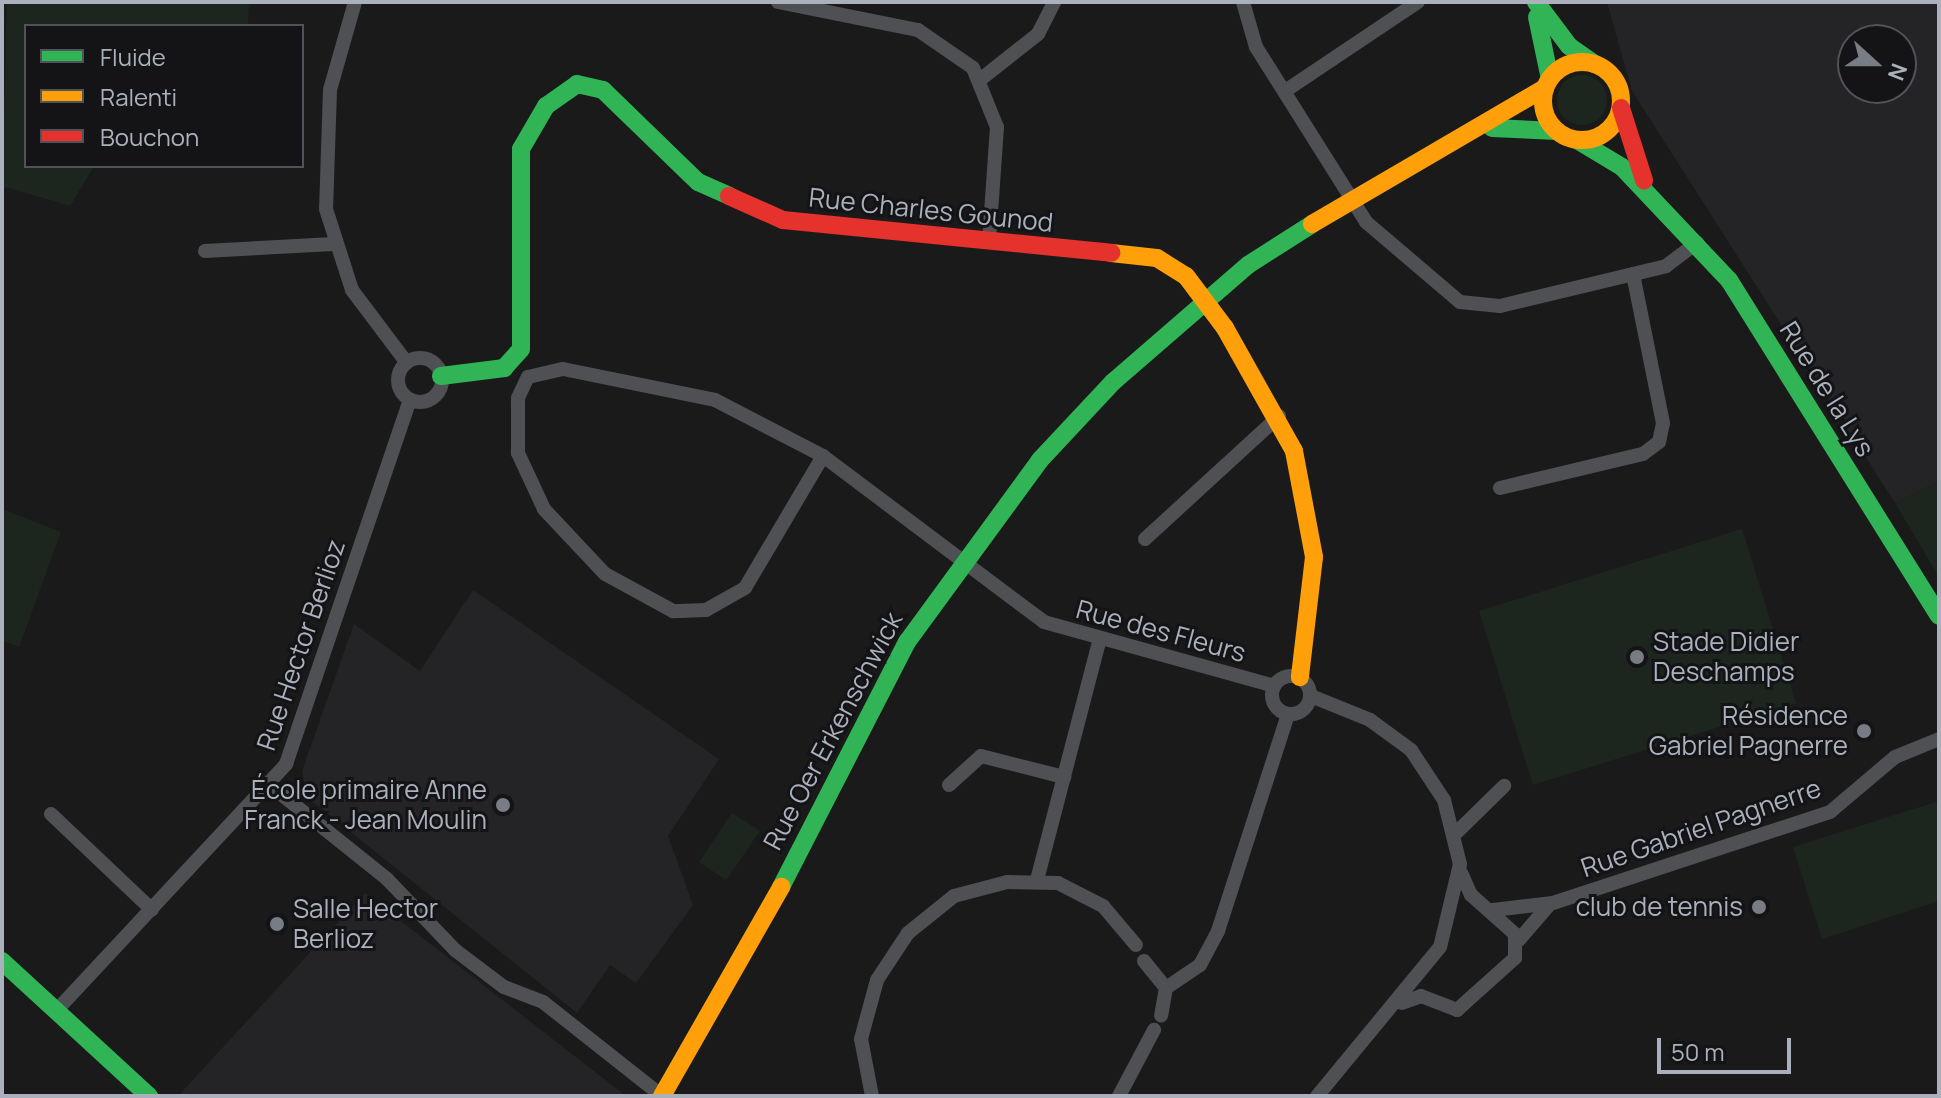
<!DOCTYPE html>
<meta charset="utf-8">
<style>
body{margin:0}
#map{position:relative;width:1941px;height:1098px;overflow:hidden;background:#1a1a1b;font-family:Manrope,sans-serif}
div>[style]{position:absolute}
[style*='--x']{left:calc(var(--x)*1px);top:calc(var(--y)*1px);width:calc(var(--w)*1px);rotate:calc(var(--a)*1deg)}
.built>*{inset:0;background:#242427}
.green>*{inset:0;background:#1d261e}
.round{border-radius:50%}
.street>*{height:14px;margin:-7px;padding:0 7px;transform-origin:7px;border-radius:7px;background:#4e5054}
.street>.ring{margin:-7px;padding:0;box-sizing:content-box;background:none;border:14px solid #4e5054;border-radius:50%}
.fast>*{height:18px;margin:-9px;padding:0 9px;transform-origin:9px;border-radius:9px;background:#30b455}
.slow>*{height:18px;margin:-9px;padding:0 9px;transform-origin:9px;border-radius:9px;background:#ff9f0a}
.slow>.ring{margin:-9px;padding:0;box-sizing:content-box;background:none;border:18px solid #ff9f0a;border-radius:50%}
.jam>*{height:18px;margin:-9px;padding:0 9px;transform-origin:9px;border-radius:9px;background:#e5322d}
.dots>*{width:22px;height:22px;translate:-50% -50%;box-sizing:border-box;border:4px solid #141417;border-radius:50%}
span{translate:-50% -50%;white-space:nowrap;text-align:center;line-height:1.15;-webkit-text-stroke:6px #141417;paint-order:stroke}
.street-label{font-size:26px;color:#aab1bc}
.poi-label{font-size:26px;color:#aab1bc}
.left{translate:0 -50%;text-align:left}
.right{translate:-100% -50%;text-align:right}
.frame{position:absolute;inset:0;border:4px solid #aab1bc;pointer-events:none}
.legend{position:absolute;left:24px;top:24px;width:280px;height:144px;box-sizing:border-box;background:#141417;border:2px solid #505359;margin:0;padding:10px 14px;list-style:none;font-size:24px;color:#aab1bc}
.legend li{display:flex;align-items:center;gap:16px;height:40px}
.legend b{width:40px;border:2px solid #505359}
.north{position:absolute;left:1837px;top:24px;width:80px;height:80px;box-sizing:border-box;background:#141417;border:2px solid #505359;border-radius:50%;rotate:111deg;font-size:22px;font-weight:700;line-height:32px;text-align:center;color:#aab1bc}
.north::after{content:'';display:block;margin:auto;width:28px;height:36px;background:#787c84;clip-path:polygon(50% 0,100% 100%,50% 72%,0 100%)}
.scale{position:absolute;left:1657px;top:1038px;width:134px;height:36px;box-sizing:border-box;border:4px solid #aab1bc;border-top:0;padding-left:10px;font-size:24px;line-height:28px;white-space:nowrap;color:#aab1bc;-webkit-text-stroke:6px #141417;paint-order:stroke}
</style>
<div id="map">
<div class="built">
<div style="clip-path:polygon(evenodd,1607px 2px,1939px 2px,1939px 481px,1895px 503px,1632px 91px,1607px 2px,1853px 40px,1901px 40px,1901px 88px,1853px 88px,1853px 40px)"></div>
<div style="clip-path:polygon(473px 590px,719px 759px,668px 836px,693px 905px,636px 983px,610px 965px,577px 1013px,307px 797px,302px 771px,354px 624px,420px 671px)"></div>
<div style="clip-path:polygon(365px 893px,621px 1092px,621px 1096px,178px 1096px)"></div>
</div>
<div class="green">
<div style="clip-path:polygon(7px 2px,249px 2px,248px 26px,26px 26px,26px 166px,94px 166px,70px 206px,6px 187px,2px 192px)"></div>
<div class="round" style="left:1557px;top:75px;width:50px;height:50px"></div>
<div style="clip-path:polygon(1939px 481px,1939px 577px,1895px 503px)"></div>
<div style="clip-path:polygon(2px 509px,61px 532px,19px 647px,2px 640px)"></div>
<div style="clip-path:polygon(1742px 529px,1796px 703px,1533px 785px,1479px 611px)"></div>
<div style="clip-path:polygon(1939px 801px,1939px 901px,1822px 939px,1793px 847px)"></div>
<div style="clip-path:polygon(732px 813px,760px 831px,726px 880px,699px 862px)"></div>
</div>
<div class="street">
<div style="--x:355;--y:2;--w:91;--a:105.9"></div>
<div style="--x:330;--y:90;--w:119;--a:91.9"></div>
<div style="--x:326;--y:209;--w:85;--a:72.2"></div>
<div style="--x:352;--y:290;--w:91;--a:53"></div>
<div style="--x:778;--y:2;--w:143;--a:11.3"></div>
<div style="--x:918;--y:30;--w:67;--a:34.6"></div>
<div style="--x:973;--y:68;--w:64;--a:67.9"></div>
<div style="--x:997;--y:127;--w:114;--a:94"></div>
<div style="--x:1243;--y:2;--w:47;--a:73.9"></div>
<div style="--x:1256;--y:47;--w:207;--a:57.8"></div>
<div style="--x:1366;--y:222;--w:123;--a:40.4"></div>
<div style="--x:1460;--y:302;--w:40;--a:5.7"></div>
<div style="--x:1500;--y:306;--w:171;--a:-13.5"></div>
<div style="--x:1666;--y:266;--w:39;--a:-37"></div>
<div style="--x:981;--y:79;--w:73;--a:-38.3"></div>
<div style="--x:1038;--y:34;--w:36;--a:-63"></div>
<div style="--x:1285;--y:91;--w:160;--a:-33.8"></div>
<div style="--x:205;--y:251;--w:128;--a:-3.1"></div>
<div class="ring" style="left:398px;top:358px;width:30px;height:30px"></div>
<div style="--x:823;--y:456;--w:153;--a:120.6"></div>
<div style="--x:745;--y:588;--w:45;--a:150.6"></div>
<div style="--x:706;--y:610;--w:33;--a:178"></div>
<div style="--x:673;--y:611;--w:77;--a:-151.4"></div>
<div style="--x:605;--y:574;--w:89;--a:-133.2"></div>
<div style="--x:544;--y:509;--w:62;--a:-114.9"></div>
<div style="--x:518;--y:453;--w:55;--a:-90"></div>
<div style="--x:518;--y:398;--w:23;--a:-65"></div>
<div style="--x:528;--y:377;--w:36;--a:-13"></div>
<div style="--x:563;--y:369;--w:155;--a:11.5"></div>
<div style="--x:715;--y:400;--w:122;--a:27.4"></div>
<div style="--x:823;--y:456;--w:276;--a:36.9"></div>
<div style="--x:1044;--y:622;--w:239;--a:15.5"></div>
<div style="--x:1500;--y:488;--w:147;--a:-13.4"></div>
<div style="--x:1643;--y:454;--w:20;--a:-37"></div>
<div style="--x:1659;--y:442;--w:19;--a:-78"></div>
<div style="--x:1663;--y:423;--w:152;--a:-101.4"></div>
<div style="--x:1145;--y:539;--w:182;--a:-42.5"></div>
<div class="ring" style="left:1272px;top:676px;width:24px;height:24px"></div>
<div style="--x:1311;--y:696;--w:64;--a:22.1"></div>
<div style="--x:1370;--y:720;--w:51;--a:36.2"></div>
<div style="--x:1411;--y:750;--w:60;--a:56.6"></div>
<div style="--x:1444;--y:800;--w:66;--a:76"></div>
<div style="--x:1460;--y:864;--w:85;--a:103.5"></div>
<div style="--x:1440;--y:947;--w:193;--a:129.5"></div>
<div style="--x:949;--y:785;--w:43;--a:-42.2"></div>
<div style="--x:981;--y:756;--w:86;--a:14.2"></div>
<div style="--x:271;--y:786;--w:149;--a:38.7"></div>
<div style="--x:387;--y:879;--w:98;--a:46.2"></div>
<div style="--x:455;--y:950;--w:61;--a:37.1"></div>
<div style="--x:504;--y:987;--w:42;--a:21"></div>
<div style="--x:543;--y:1002;--w:152;--a:38.3"></div>
<div style="--x:51;--y:814;--w:139;--a:43.5"></div>
<div style="--x:1455;--y:834;--w:69;--a:-44.4"></div>
<div style="--x:1037;--y:880;--w:246;--a:-75.4"></div>
<div style="--x:1493;--y:910;--w:60;--a:-6.7"></div>
<div style="--x:1553;--y:903;--w:292;--a:-18.2"></div>
<div style="--x:1830;--y:812;--w:85;--a:-40.2"></div>
<div style="--x:1895;--y:757;--w:48;--a:-22.2"></div>
<div style="--x:1518;--y:941;--w:48;--a:-49.3"></div>
<div style="--x:1144;--y:961;--w:35;--a:51"></div>
<div style="--x:1166;--y:988;--w:28;--a:100"></div>
<div style="--x:1166;--y:988;--w:41;--a:-34.1"></div>
<div style="--x:1200;--y:965;--w:38;--a:-62"></div>
<div style="--x:1218;--y:931;--w:228;--a:-72.1"></div>
<div style="--x:1402;--y:1003;--w:20;--a:-20"></div>
<div style="--x:1421;--y:996;--w:39;--a:21"></div>
<div style="--x:1457;--y:1010;--w:78;--a:-41.9"></div>
<div style="--x:1515;--y:958;--w:24;--a:-90"></div>
<div style="--x:1515;--y:934;--w:59;--a:-138.4"></div>
<div style="--x:1471;--y:895;--w:24;--a:-114"></div>
<div style="--x:56;--y:1011;--w:338;--a:-47"></div>
<div style="--x:286;--y:764;--w:385;--a:-71.2"></div>
<div style="--x:872;--y:1096;--w:58;--a:-100.9"></div>
<div style="--x:861;--y:1039;--w:61;--a:-74.8"></div>
<div style="--x:877;--y:980;--w:56;--a:-56.6"></div>
<div style="--x:908;--y:933;--w:59;--a:-38.8"></div>
<div style="--x:954;--y:896;--w:55;--a:-14.8"></div>
<div style="--x:1007;--y:882;--w:51;--a:1.1"></div>
<div style="--x:1058;--y:883;--w:51;--a:27.1"></div>
<div style="--x:1103;--y:906;--w:51;--a:49.8"></div>
<div style="--x:1119;--y:1096;--w:75;--a:-62.1"></div>
</div>
<div class="fast">
<div style="--x:1536;--y:2;--w:55;--a:53.1"></div>
<div style="--x:1569;--y:46;--w:32;--a:35"></div>
<div style="--x:1537;--y:17;--w:63;--a:78.2"></div>
<div style="--x:1492;--y:128;--w:65;--a:2.6"></div>
<div style="--x:1577;--y:140;--w:52;--a:31"></div>
<div style="--x:1622;--y:167;--w:156;--a:46.6"></div>
<div style="--x:1729;--y:280;--w:396;--a:58"></div>
<div style="--x:441;--y:376;--w:64;--a:-7.2"></div>
<div style="--x:504;--y:368;--w:25;--a:-48"></div>
<div style="--x:521;--y:349;--w:200;--a:-90"></div>
<div style="--x:521;--y:149;--w:50;--a:-59.8"></div>
<div style="--x:546;--y:106;--w:38;--a:-35"></div>
<div style="--x:577;--y:84;--w:27;--a:13"></div>
<div style="--x:603;--y:90;--w:132;--a:44.1"></div>
<div style="--x:698;--y:182;--w:34;--a:24"></div>
<div style="--x:781;--y:887;--w:276;--a:-62.8"></div>
<div style="--x:907;--y:642;--w:225;--a:-53.8"></div>
<div style="--x:1040;--y:460;--w:107;--a:-46.9"></div>
<div style="--x:1113;--y:382;--w:179;--a:-40.9"></div>
<div style="--x:1248;--y:265;--w:76;--a:-32.6"></div>
<div style="--x:2;--y:961;--w:200;--a:42.6"></div>
</div>
<div class="slow">
<div class="ring" style="left:1543px;top:62px;width:60px;height:60px"></div>
<div style="--x:1312;--y:224;--w:270;--a:-30.3"></div>
<div style="--x:1111;--y:253;--w:46;--a:6.2"></div>
<div style="--x:1157;--y:258;--w:34;--a:32"></div>
<div style="--x:1186;--y:276;--w:65;--a:53.1"></div>
<div style="--x:1225;--y:328;--w:141;--a:60.7"></div>
<div style="--x:1294;--y:451;--w:108;--a:79.3"></div>
<div style="--x:1314;--y:557;--w:121;--a:96.7"></div>
<div style="--x:662;--y:1096;--w:241;--a:-60.3"></div>
</div>
<div class="jam">
<div style="--x:1621;--y:108;--w:76;--a:72.3"></div>
<div style="--x:729;--y:196;--w:59;--a:24"></div>
<div style="--x:783;--y:220;--w:330;--a:5.7"></div>
</div>
<div class="dots">
<div style="left:1637px;top:657px;background:#787c84"></div>
<div style="left:1864px;top:731px;background:#787c84"></div>
<div style="left:503px;top:805px;background:#787c84"></div>
<div style="left:1759px;top:907px;background:#787c84"></div>
<div style="left:277px;top:924px;background:#787c84"></div>
</div>
<div class="street-label">
<span style="left:931px;top:210px;rotate:6deg">Rue Charles Gounod</span>
<span style="left:1827px;top:389px;rotate:58deg">Rue de la Lys</span>
<span style="left:1161px;top:631px;rotate:15deg">Rue des Fleurs</span>
<span style="left:301px;top:645px;rotate:-71deg">Rue Hector Berlioz</span>
<span style="left:833px;top:731px;rotate:-62deg">Rue Oer Erkenschwick</span>
<span style="left:1701px;top:828px;rotate:-19deg">Rue Gabriel Pagnerre</span>
</div>
<div class="poi-label">
<span class="left" style="left:1653px;top:657px">Stade Didier<br>Deschamps</span>
<span class="right" style="left:1848px;top:731px">Résidence<br>Gabriel Pagnerre</span>
<span class="right" style="left:487px;top:805px">École primaire Anne<br>Franck - Jean Moulin</span>
<span class="right" style="left:1743px;top:907px">club de tennis</span>
<span class="left" style="left:293px;top:924px">Salle Hector<br>Berlioz</span>
</div>
<div class="frame"></div>
<ul class="legend">
<li><b style="height:10px;background:#30b455"></b>Fluide</li>
<li><b style="height:10px;background:#ff9f0a"></b>Ralenti</li>
<li><b style="height:10px;background:#e5322d"></b>Bouchon</li>
</ul>
<div class="north">N</div>
<div class="scale">50 m</div>
</div>
